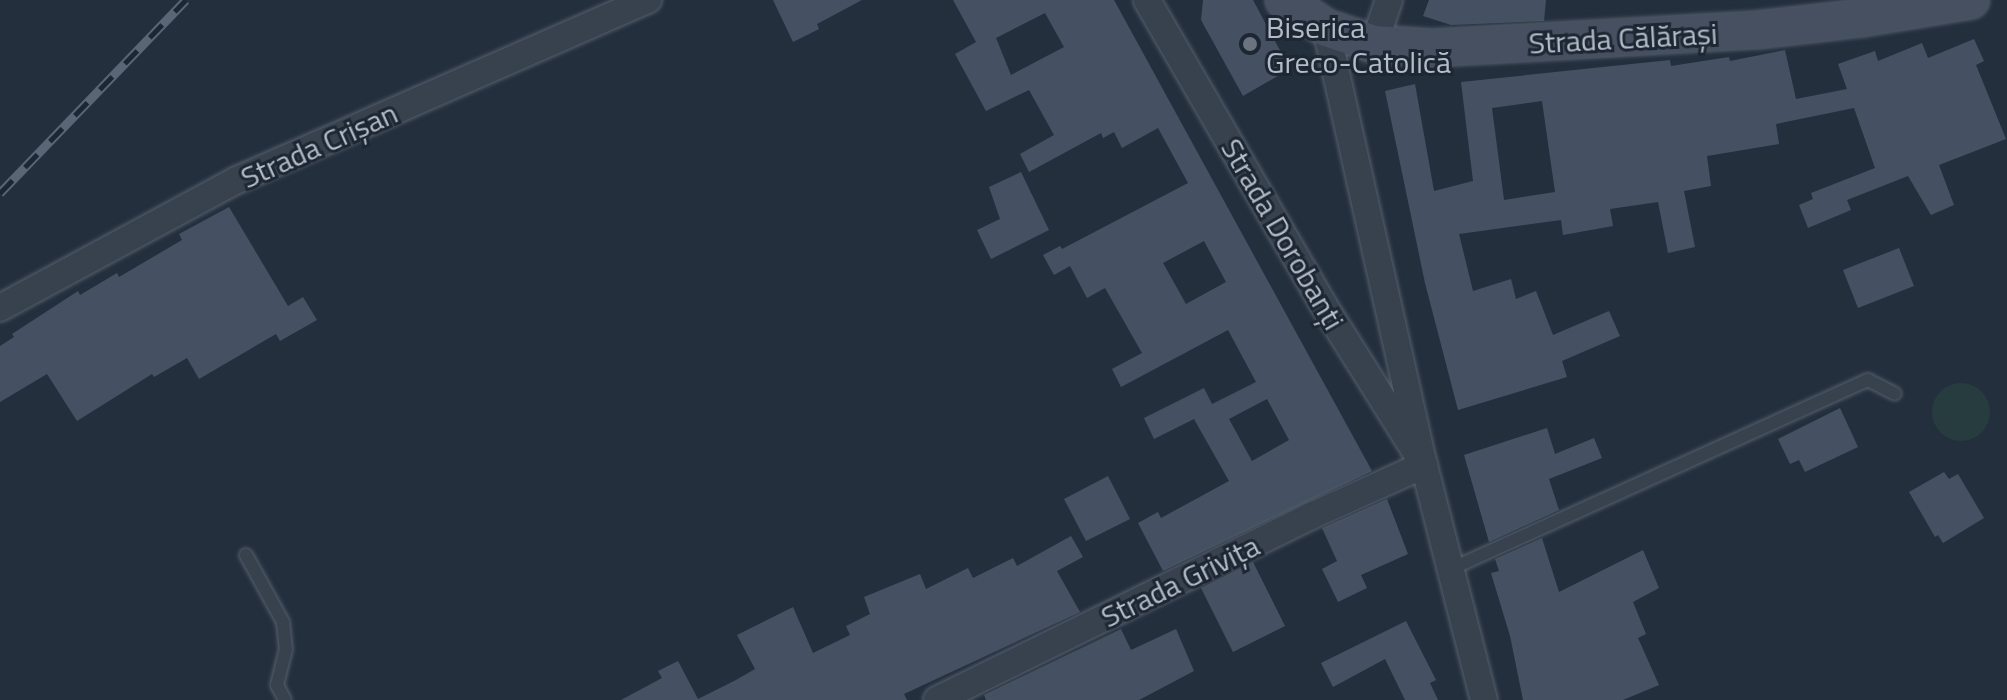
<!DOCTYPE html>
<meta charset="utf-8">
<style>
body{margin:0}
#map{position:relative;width:2007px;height:700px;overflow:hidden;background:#242f3e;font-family:"Titillium Web",sans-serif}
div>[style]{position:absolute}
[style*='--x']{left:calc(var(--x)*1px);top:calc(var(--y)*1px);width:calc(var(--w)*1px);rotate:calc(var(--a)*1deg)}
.green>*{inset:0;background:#263c3f}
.round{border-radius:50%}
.building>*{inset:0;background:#455162}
.roads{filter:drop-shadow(0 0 2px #565f6c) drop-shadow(0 0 2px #565f6c)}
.service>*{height:12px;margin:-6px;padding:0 6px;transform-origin:6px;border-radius:6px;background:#38414e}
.minor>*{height:26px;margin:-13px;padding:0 13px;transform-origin:13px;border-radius:13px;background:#38414e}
.secondary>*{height:36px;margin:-18px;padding:0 18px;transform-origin:18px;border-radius:18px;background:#465061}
.rail>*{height:9px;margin-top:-4.5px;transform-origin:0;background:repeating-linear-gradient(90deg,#1d2633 0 18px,#5a6575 0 36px);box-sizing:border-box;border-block:2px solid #5a6575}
.dots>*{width:22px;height:22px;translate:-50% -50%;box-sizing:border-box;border:4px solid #1d2633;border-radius:50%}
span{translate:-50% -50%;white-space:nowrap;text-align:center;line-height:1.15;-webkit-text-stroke:6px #1d2633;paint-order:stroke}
.poi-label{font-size:30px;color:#b4bcc9}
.left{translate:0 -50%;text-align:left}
.street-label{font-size:30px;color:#b4bcc9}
</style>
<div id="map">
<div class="green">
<div class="round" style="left:1932px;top:383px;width:58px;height:58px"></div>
</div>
<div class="building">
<div style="clip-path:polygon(773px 0,862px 0,817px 24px,819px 29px,793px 42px)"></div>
<div style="clip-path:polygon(evenodd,953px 0,1114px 0,1372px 471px,1163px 571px,1138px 523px,1158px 512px,1161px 518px,1229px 481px,1194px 419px,1154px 439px,1144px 418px,1204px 388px,1212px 404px,1256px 382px,1228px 330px,1121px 387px,1112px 369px,1142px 353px,1105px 288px,1087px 298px,1070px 266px,1054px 275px,1043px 255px,1060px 246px,1062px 249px,1188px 183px,1158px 128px,1122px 148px,1114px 132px,1103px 138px,1101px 133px,1029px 172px,1020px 154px,1054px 135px,1029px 90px,986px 111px,955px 54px,976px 42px,953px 0,1045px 13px,1064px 47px,1011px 75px,996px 38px,1045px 13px,953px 0,1204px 241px,1226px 282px,1186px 304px,1163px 263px,1204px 241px,953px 0,1267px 399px,1289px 440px,1252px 461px,1229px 419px,1267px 399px)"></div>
<div style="clip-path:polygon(1203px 0,1253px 0,1290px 69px,1243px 96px,1201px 20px)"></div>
<div style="clip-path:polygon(1429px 0,1546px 0,1544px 21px,1451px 25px,1423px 16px)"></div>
<div style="clip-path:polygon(evenodd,1974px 39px,1984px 61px,1976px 65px,2006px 139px,1939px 165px,1954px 205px,1931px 215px,1908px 176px,1847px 200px,1851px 210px,1808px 228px,1799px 205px,1813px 199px,1811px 193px,1875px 168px,1854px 108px,1776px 124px,1779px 144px,1707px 156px,1711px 186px,1684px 191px,1695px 247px,1668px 253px,1658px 202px,1610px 209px,1613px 226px,1563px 235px,1561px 220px,1459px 234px,1473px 291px,1511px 279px,1516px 299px,1536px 291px,1553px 335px,1609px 311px,1620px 336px,1562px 361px,1567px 377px,1458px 410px,1425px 283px,1385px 91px,1415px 84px,1434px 191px,1473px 181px,1461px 82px,1670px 60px,1671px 66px,1729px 57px,1730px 61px,1785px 50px,1796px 99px,1847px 89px,1838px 64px,1875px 51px,1878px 61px,1922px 43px,1928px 58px,1974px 39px,1542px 101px,1555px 192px,1504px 200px,1492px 108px,1542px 101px)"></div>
<div style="clip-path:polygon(1021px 172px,1049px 230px,991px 259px,977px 230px,1000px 219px,989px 187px)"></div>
<div style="clip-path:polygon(229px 207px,288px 306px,303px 297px,317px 320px,280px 341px,276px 334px,199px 379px,187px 358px,154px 377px,152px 374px,77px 421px,47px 374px,0 402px,0 346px,14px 337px,12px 334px,78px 291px,80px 295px,117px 273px,119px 277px,182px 240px,179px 234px)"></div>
<div style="clip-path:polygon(1899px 248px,1914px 286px,1858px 308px,1843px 270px)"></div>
<div style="clip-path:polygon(1840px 408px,1858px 447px,1805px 472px,1799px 460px,1790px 464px,1778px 439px)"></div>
<div style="clip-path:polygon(1547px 428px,1555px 454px,1594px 438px,1602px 458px,1549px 479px,1559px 510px,1489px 542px,1464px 455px)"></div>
<div style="clip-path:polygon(1944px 472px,1949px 479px,1958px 474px,1984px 518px,1943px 543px,1938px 535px,1935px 537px,1909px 492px)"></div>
<div style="clip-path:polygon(1108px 476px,1130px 519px,1086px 541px,1064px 499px)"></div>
<div style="clip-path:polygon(1387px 499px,1408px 554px,1361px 575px,1367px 588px,1338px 602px,1322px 569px,1337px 561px,1322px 528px)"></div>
<div style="clip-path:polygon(1071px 536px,1083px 557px,1057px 571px,1080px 612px,904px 694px,907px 700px,621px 700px,662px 678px,658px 671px,678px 661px,698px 699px,736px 680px,755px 669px,737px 635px,793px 607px,813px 653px,850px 635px,846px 626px,870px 614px,864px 597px,920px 574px,926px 589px,968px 568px,973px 578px,1013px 558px,1017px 566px)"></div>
<div style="clip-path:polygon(1542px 538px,1559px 592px,1643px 550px,1659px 588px,1633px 602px,1646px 634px,1638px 638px,1659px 685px,1623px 700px,1523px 700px,1510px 636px,1491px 573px,1499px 571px,1495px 559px)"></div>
<div style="clip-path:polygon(1253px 562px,1285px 626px,1233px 652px,1201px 588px)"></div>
<div style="clip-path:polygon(1406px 621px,1436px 680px,1430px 683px,1438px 700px,1405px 700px,1385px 659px,1333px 687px,1321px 663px)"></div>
<div style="clip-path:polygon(1121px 629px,1131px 650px,1176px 629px,1194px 671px,1139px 700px,986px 700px,984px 695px)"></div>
</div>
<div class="roads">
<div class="service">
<div style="--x:246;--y:555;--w:77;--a:61.1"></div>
<div style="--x:283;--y:622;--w:27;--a:84"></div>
<div style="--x:286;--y:649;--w:37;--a:104"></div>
<div style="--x:277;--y:685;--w:17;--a:62"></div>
<div style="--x:1451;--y:569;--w:458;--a:-24.4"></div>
<div style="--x:1868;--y:380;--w:30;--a:27"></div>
</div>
<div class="minor">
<div style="--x:1326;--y:28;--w:448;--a:77.4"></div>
<div style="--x:1424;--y:465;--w:243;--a:75.7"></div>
<div style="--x:1374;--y:44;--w:46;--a:-71.2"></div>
<div style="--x:0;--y:308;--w:269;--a:-28.4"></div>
<div style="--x:237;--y:180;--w:449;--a:-23.7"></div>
<div style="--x:937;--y:700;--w:417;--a:-26.2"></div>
<div style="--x:1311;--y:516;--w:124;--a:-24.3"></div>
<div style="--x:1424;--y:465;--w:190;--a:-122.1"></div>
<div style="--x:1323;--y:304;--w:351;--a:-120.1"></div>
</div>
<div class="secondary">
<div style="--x:1284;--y:0;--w:50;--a:33.7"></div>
<div style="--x:1326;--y:28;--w:51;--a:18.4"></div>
<div style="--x:1374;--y:44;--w:58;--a:3.9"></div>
<div style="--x:1432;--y:48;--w:325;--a:-3.2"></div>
<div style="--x:1757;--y:30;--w:105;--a:-6.6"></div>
<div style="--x:1861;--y:18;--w:111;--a:-9.3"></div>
</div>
</div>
<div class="rail">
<div style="--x:0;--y:193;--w:268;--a:-46.1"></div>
</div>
<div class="dots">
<div style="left:1250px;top:44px;background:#6b7280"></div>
</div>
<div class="poi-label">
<span class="left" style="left:1266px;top:44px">Biserica<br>Greco-Catolică</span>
</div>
<div class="street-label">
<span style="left:1623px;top:38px;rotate:-3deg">Strada Călărași</span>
<span style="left:319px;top:145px;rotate:-24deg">Strada Crișan</span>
<span style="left:1283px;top:234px;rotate:60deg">Strada Dorobanți</span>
<span style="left:1180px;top:581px;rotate:-26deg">Strada Grivița</span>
</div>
</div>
